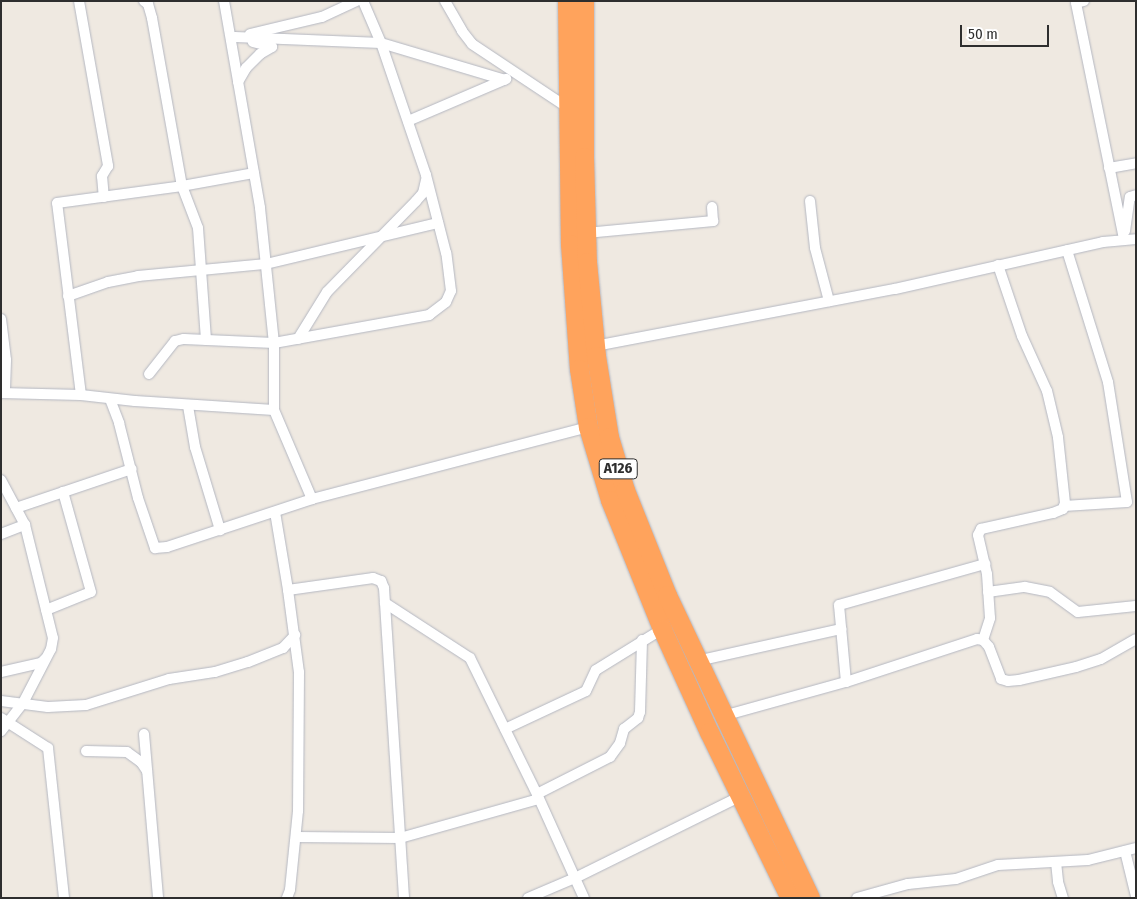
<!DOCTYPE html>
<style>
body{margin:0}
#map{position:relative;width:1137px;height:899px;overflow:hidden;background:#efe9e1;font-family:"Fira Sans Condensed",sans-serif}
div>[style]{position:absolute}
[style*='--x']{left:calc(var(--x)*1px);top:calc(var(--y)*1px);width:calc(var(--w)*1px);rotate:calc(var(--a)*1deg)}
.roads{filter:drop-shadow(0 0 1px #b4b7c1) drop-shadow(0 0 1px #b4b7c1)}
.street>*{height:10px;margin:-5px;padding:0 5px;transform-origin:5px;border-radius:5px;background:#fff}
.highway>*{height:19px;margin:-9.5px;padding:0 9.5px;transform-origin:9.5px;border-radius:9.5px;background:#ffa35c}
span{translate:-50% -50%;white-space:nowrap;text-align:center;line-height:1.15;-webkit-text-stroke:4px #fff;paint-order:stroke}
.shield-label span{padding:1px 4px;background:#fff;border:1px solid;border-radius:4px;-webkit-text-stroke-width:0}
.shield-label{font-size:15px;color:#2e2e2e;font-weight:700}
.frame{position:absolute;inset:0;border:2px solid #2e2e2e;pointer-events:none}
.scale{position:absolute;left:960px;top:25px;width:89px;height:22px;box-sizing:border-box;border:2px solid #2e2e2e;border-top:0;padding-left:6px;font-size:15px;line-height:18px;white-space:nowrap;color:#2e2e2e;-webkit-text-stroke:4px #fff;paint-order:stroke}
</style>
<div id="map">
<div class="roads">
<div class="street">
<div style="--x:79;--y:1;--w:168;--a:80"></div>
<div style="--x:108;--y:166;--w:12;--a:121"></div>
<div style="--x:102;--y:176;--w:21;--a:85"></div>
<div style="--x:144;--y:1;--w:5;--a:37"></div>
<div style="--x:148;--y:4;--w:15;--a:74"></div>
<div style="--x:152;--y:18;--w:171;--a:79.9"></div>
<div style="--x:182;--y:186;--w:45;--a:69.1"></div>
<div style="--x:198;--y:228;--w:112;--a:85.9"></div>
<div style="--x:224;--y:1;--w:210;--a:80.1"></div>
<div style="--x:260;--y:208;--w:136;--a:84.1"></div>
<div style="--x:274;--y:343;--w:67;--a:90"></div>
<div style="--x:274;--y:410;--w:97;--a:66.9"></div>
<div style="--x:445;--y:1;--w:34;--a:60"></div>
<div style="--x:462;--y:31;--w:16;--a:52"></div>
<div style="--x:472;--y:44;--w:114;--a:33.6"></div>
<div style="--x:1084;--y:1;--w:8;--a:166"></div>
<div style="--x:1076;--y:3;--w:241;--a:78.5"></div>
<div style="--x:250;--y:34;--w:74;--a:-13.3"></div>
<div style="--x:322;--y:17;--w:38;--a:-25"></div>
<div style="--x:235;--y:37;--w:146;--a:2.4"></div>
<div style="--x:381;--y:43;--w:129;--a:16.6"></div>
<div style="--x:238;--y:82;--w:16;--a:-60"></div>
<div style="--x:246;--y:68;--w:20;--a:-45"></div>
<div style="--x:260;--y:54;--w:14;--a:-30"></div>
<div style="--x:272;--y:47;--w:20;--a:-165"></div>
<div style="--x:408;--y:121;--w:107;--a:-23.2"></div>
<div style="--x:1109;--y:168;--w:27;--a:-10"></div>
<div style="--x:810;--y:201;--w:47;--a:83.9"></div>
<div style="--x:815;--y:248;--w:55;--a:75.2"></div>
<div style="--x:1125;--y:231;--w:34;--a:-82"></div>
<div style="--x:1130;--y:197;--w:6;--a:-18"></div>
<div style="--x:586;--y:233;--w:128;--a:-5.4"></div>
<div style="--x:713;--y:221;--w:14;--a:-94"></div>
<div style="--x:68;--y:296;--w:42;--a:-19.3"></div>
<div style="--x:108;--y:282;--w:31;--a:-11"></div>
<div style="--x:138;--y:276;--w:129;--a:-5.4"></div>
<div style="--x:266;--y:264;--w:177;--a:-13.4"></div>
<div style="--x:1;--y:319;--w:41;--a:83"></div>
<div style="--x:6;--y:360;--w:32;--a:92"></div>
<div style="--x:298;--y:339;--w:55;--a:-58.3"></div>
<div style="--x:327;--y:292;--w:127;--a:-45.6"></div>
<div style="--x:416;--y:201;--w:11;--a:-49"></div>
<div style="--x:423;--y:193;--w:13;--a:-77"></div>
<div style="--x:595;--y:346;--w:305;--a:-10.8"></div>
<div style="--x:895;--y:289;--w:213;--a:-12.7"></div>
<div style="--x:1103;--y:242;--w:33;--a:-5"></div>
<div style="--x:149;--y:374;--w:42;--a:-51.8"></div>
<div style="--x:175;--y:341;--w:9;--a:-13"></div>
<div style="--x:184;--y:339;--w:90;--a:2.5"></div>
<div style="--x:274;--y:343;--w:158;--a:-10.2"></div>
<div style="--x:429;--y:315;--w:21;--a:-37"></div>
<div style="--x:446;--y:302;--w:12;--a:-66"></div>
<div style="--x:451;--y:291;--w:38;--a:-97"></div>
<div style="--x:446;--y:253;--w:81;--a:-104.4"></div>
<div style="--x:426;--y:175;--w:139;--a:-108.8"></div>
<div style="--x:381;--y:43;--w:46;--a:-113.2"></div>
<div style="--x:1;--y:393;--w:80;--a:1.4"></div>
<div style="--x:81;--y:395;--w:54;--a:6.3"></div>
<div style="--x:135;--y:401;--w:139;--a:3.7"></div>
<div style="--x:81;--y:395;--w:193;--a:-97.1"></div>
<div style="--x:57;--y:203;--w:126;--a:-7.7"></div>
<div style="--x:182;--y:186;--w:73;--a:-10.2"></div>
<div style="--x:110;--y:399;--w:26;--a:69"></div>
<div style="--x:119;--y:423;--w:77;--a:75.8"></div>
<div style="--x:138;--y:498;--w:53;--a:71.2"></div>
<div style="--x:155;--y:548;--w:12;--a:-5"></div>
<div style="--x:167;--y:547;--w:153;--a:-18.3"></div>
<div style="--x:312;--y:499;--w:285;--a:-14.6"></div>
<div style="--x:188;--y:406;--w:42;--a:80.3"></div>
<div style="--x:195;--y:447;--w:87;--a:73.2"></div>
<div style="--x:1;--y:480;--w:51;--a:61.9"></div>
<div style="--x:25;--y:525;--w:116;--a:76.1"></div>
<div style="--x:53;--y:638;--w:11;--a:100"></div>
<div style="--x:51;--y:649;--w:61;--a:117.4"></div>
<div style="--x:23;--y:703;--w:36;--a:128"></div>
<div style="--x:1064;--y:506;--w:63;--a:-3.6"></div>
<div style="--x:1127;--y:502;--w:121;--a:-99"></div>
<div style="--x:1108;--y:382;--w:138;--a:-107.3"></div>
<div style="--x:16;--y:508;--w:122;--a:-18.6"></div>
<div style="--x:275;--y:512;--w:79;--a:80.5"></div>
<div style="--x:288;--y:590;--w:83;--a:82.4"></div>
<div style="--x:299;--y:672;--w:139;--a:90.4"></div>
<div style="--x:298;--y:811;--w:79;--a:95.8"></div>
<div style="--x:290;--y:890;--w:9;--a:111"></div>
<div style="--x:1;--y:534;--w:26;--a:-21"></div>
<div style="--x:288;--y:590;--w:86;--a:-8"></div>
<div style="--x:373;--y:578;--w:9;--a:21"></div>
<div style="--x:381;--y:581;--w:8;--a:67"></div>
<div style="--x:384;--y:588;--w:311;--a:86.3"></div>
<div style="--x:988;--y:592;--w:37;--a:-8"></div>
<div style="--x:1025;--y:587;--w:25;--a:11"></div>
<div style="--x:1050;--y:592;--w:34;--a:36"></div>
<div style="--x:1078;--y:612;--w:58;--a:-5.9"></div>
<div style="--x:385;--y:603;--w:101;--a:32.9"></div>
<div style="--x:470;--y:658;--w:152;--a:63.8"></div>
<div style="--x:537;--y:794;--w:114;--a:65.7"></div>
<div style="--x:46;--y:610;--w:48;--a:-21.8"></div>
<div style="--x:91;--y:592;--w:104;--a:-105.6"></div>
<div style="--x:983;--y:640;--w:23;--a:-72"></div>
<div style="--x:990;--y:618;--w:44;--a:-93.9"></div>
<div style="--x:987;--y:574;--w:40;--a:-103"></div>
<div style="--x:978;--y:535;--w:7;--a:-63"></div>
<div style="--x:981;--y:529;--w:74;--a:-12.5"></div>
<div style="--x:1053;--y:513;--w:11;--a:-22"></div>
<div style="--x:1063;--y:509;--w:6;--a:-72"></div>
<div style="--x:1065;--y:503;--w:66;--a:-96.1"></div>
<div style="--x:1058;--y:437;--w:47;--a:-103.4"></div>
<div style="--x:1047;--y:391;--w:60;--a:-114.4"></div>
<div style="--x:1022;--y:336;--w:75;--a:-108.7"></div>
<div style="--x:697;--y:661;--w:148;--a:-12.5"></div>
<div style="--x:1;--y:672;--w:41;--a:-12.7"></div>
<div style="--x:41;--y:663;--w:6;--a:-45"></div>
<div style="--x:846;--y:682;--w:138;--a:-18.2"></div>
<div style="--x:977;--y:639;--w:6;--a:9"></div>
<div style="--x:983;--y:640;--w:9;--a:49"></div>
<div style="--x:989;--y:647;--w:34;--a:69"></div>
<div style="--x:1001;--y:679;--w:7;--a:16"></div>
<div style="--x:1008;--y:681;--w:11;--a:-5"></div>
<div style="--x:1019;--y:680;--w:58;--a:-12.8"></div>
<div style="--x:1076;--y:667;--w:26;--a:-18"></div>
<div style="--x:1101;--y:659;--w:40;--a:-29.7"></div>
<div style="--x:1;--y:701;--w:47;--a:7.3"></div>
<div style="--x:48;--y:707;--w:38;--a:-3"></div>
<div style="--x:86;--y:705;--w:87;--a:-17.4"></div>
<div style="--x:169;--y:679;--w:47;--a:-8.7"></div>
<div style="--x:215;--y:672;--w:34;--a:-17"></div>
<div style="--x:248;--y:662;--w:38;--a:-22"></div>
<div style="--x:283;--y:648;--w:18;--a:-47"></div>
<div style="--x:723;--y:716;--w:128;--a:-15.5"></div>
<div style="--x:846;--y:682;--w:77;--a:-95.2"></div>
<div style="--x:839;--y:605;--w:152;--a:-15.7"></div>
<div style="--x:1;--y:718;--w:56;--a:32.6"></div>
<div style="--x:48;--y:748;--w:151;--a:83.9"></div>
<div style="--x:505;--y:729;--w:89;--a:-25.1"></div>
<div style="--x:586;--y:691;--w:23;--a:-65"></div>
<div style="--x:596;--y:670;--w:78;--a:-31.8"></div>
<div style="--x:144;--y:734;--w:165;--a:85.1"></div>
<div style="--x:86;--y:751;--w:41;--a:1.4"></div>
<div style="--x:127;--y:752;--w:17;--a:36"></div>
<div style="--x:141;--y:762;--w:11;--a:56"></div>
<div style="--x:537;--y:794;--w:82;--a:-26.9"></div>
<div style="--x:610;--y:757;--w:17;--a:-54"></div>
<div style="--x:620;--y:743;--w:15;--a:-74"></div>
<div style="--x:624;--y:729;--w:18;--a:-38"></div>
<div style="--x:638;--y:718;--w:6;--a:-72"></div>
<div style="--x:640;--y:712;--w:72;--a:-88.4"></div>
<div style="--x:296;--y:837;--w:104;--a:0.6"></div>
<div style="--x:400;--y:838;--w:144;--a:-15.7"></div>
<div style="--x:1125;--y:851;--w:46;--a:76.3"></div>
<div style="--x:1056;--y:862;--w:20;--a:84"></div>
<div style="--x:1058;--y:882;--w:17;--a:73"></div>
<div style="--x:528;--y:898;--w:51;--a:-23.1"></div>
<div style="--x:575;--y:878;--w:187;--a:-26.3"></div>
<div style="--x:857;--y:898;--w:53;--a:-15.4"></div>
<div style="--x:908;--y:884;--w:48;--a:-5.9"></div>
<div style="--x:956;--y:879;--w:44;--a:-18.4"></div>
<div style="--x:998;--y:865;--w:90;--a:-3.2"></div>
<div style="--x:1088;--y:860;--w:49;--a:-14"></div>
</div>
<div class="highway">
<div style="--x:567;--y:1;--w:243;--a:89.3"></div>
<div style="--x:570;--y:244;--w:125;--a:85.9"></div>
<div style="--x:579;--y:369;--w:59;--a:81.2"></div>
<div style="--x:588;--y:427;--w:76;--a:73.2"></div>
<div style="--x:610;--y:500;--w:139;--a:68"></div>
<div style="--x:662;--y:629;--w:113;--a:65.5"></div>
<div style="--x:709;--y:732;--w:185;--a:64"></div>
<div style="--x:584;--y:1;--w:156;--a:90"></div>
<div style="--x:584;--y:157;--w:105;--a:88.4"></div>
<div style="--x:587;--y:262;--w:94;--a:84.5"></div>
<div style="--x:596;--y:356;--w:82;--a:80.9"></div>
<div style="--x:609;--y:437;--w:55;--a:73.2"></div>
<div style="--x:625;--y:490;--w:113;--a:68.2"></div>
<div style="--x:667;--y:595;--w:335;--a:64.7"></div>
</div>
</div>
<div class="shield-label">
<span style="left:618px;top:469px">A126</span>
</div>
<div class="frame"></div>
<div class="scale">50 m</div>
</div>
